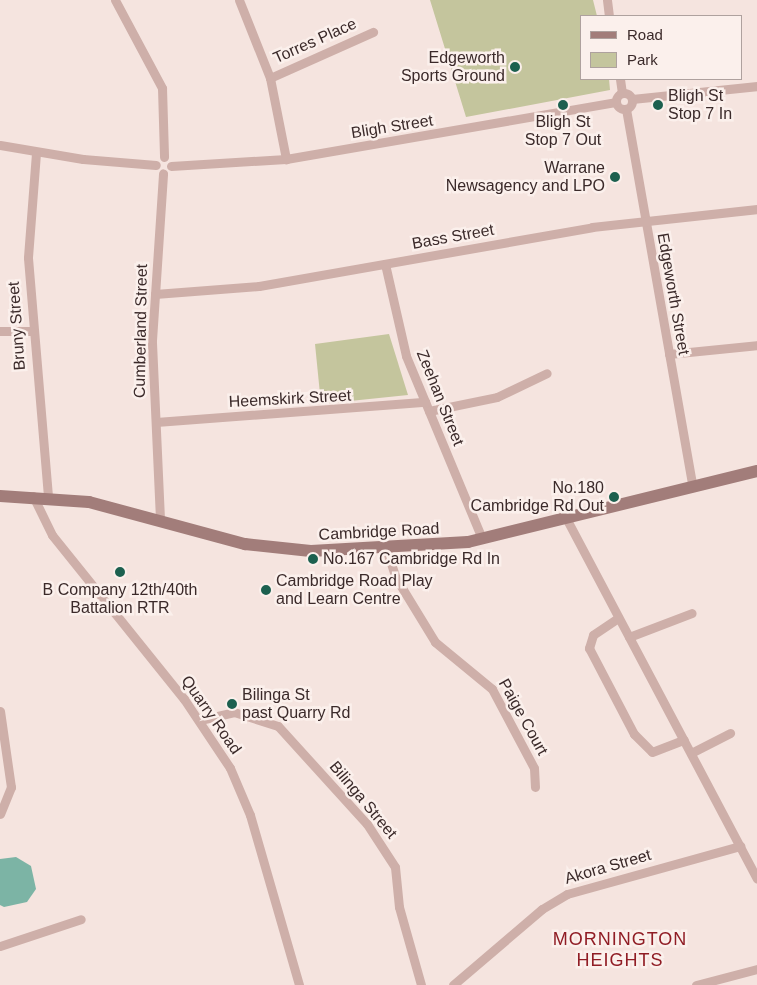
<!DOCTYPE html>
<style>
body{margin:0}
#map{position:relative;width:757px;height:985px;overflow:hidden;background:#f5e4df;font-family:Helvetica,sans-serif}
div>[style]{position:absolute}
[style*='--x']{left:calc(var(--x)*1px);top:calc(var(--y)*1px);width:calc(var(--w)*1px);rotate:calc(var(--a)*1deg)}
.green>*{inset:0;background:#c4c59d}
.water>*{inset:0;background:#7cb4a5}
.street>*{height:9px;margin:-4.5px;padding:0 4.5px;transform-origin:4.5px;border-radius:4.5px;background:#ceafa9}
.street>.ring{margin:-4.5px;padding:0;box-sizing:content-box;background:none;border:9px solid #ceafa9;border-radius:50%}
.secondary>*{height:12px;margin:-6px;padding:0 6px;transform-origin:6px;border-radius:6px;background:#a27d7a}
.dots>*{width:14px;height:14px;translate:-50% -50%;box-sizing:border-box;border:2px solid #fbf0ec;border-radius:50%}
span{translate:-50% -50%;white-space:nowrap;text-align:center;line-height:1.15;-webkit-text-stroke:5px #fbf0ec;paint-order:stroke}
.street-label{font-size:16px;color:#3b2a2a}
.poi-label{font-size:16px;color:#3b2a2a}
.right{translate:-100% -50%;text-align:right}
.left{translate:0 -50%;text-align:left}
.neighbourhood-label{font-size:18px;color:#901d25;letter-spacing:1px}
.legend{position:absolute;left:580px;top:15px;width:162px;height:65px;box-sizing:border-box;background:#fbf0ec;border:1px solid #aea19e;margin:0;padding:6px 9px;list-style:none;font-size:15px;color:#3b2a2a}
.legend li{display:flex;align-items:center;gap:10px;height:25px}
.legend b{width:25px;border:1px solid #aea19e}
</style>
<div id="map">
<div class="green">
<div style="clip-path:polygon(430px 0,593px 0,597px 16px,581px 16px,581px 79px,609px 79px,610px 90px,466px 117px)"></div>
<div style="clip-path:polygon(389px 334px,408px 395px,321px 404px,315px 344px)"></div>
</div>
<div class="water">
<div style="clip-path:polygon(16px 857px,31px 866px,36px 889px,27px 902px,4px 907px,0 905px,0 859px)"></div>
</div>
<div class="street">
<div style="--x:115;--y:0;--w:100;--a:61.9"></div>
<div style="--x:162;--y:88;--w:69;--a:88.3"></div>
<div style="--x:239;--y:0;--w:84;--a:68.3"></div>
<div style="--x:270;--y:78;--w:83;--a:78.8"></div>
<div style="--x:607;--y:0;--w:16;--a:83"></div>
<div style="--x:270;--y:78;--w:113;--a:-24.1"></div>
<div style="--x:620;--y:79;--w:14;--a:82"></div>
<div class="ring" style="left:616px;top:93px;width:7px;height:7px"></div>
<div style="--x:632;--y:99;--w:126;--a:-5.9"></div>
<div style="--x:626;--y:109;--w:381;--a:80"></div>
<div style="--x:0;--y:145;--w:84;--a:9.6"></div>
<div style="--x:83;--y:159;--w:73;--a:4.7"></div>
<div style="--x:36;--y:153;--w:105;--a:94.4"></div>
<div style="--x:28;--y:258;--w:240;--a:85.2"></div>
<div style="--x:171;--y:166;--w:115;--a:-3.5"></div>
<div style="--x:286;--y:159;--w:334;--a:-9.8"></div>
<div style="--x:385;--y:264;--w:94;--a:77.1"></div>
<div style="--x:406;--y:356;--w:198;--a:67.4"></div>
<div style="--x:155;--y:294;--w:104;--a:-4.4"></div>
<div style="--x:259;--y:286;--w:338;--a:-10"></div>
<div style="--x:592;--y:227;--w:166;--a:-6.2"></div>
<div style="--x:0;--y:331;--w:31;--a:0"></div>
<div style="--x:669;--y:354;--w:88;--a:-5.8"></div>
<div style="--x:429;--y:411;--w:69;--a:-11.6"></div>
<div style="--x:497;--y:397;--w:55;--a:-25.6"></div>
<div style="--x:156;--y:422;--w:270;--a:-4.3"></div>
<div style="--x:33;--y:496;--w:43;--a:64"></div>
<div style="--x:52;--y:535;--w:211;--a:51.2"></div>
<div style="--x:184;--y:699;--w:83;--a:56.3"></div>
<div style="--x:230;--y:768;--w:51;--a:66.9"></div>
<div style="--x:250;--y:815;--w:177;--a:73.9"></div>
<div style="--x:566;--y:518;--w:408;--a:62.1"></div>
<div style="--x:160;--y:519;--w:179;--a:-92.6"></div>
<div style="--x:152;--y:340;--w:167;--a:-86.2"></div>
<div style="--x:386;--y:548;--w:32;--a:72"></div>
<div style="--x:396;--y:578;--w:75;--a:58.6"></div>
<div style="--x:435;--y:642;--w:74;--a:39.5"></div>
<div style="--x:492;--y:689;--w:89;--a:62"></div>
<div style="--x:534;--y:768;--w:19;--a:87"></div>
<div style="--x:618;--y:618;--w:30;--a:146"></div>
<div style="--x:593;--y:635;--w:14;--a:107"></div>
<div style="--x:589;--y:648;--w:97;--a:62.4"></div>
<div style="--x:634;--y:734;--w:25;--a:45"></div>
<div style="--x:652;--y:752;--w:34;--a:-21"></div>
<div style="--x:629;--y:637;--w:67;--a:-20.9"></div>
<div style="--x:0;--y:711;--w:77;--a:81.8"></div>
<div style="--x:11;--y:787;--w:29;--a:112"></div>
<div style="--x:200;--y:720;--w:35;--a:-13"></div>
<div style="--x:234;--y:712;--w:46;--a:17.7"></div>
<div style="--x:278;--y:726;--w:132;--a:47.8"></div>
<div style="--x:367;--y:824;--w:51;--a:56.9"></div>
<div style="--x:395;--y:867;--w:40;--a:84.3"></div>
<div style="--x:399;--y:907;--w:81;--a:74.2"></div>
<div style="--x:691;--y:753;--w:44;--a:-27.1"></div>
<div style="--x:0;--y:946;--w:85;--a:-18.4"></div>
<div style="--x:453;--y:985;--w:117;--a:-40.5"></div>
<div style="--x:542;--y:909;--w:29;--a:-31"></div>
<div style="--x:567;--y:894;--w:180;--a:-15.5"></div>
<div style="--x:696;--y:985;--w:63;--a:-14.7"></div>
</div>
<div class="secondary">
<div style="--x:0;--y:496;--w:89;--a:3.9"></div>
<div style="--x:89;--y:502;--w:162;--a:15.1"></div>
<div style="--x:245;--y:544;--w:66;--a:6.1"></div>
<div style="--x:311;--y:551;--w:157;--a:-3.3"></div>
<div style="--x:468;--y:542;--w:298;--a:-13.8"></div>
</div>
<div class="dots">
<div style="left:515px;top:67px;background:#1c604f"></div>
<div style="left:563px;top:105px;background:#1c604f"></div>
<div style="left:658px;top:105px;background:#1c604f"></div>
<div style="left:615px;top:177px;background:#1c604f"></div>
<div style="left:614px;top:497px;background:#1c604f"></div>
<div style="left:313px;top:559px;background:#1c604f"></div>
<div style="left:120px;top:572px;background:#1c604f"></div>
<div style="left:266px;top:590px;background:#1c604f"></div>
<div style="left:232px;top:704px;background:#1c604f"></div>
</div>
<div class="street-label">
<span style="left:315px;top:41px;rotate:-24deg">Torres Place</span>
<span style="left:392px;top:127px;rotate:-9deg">Bligh Street</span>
<span style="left:453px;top:237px;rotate:-10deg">Bass Street</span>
<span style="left:673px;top:294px;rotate:80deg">Edgeworth Street</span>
<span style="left:17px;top:326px;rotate:-94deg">Bruny Street</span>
<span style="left:141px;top:331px;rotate:-89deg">Cumberland Street</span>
<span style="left:440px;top:398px;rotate:68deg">Zeehan Street</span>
<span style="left:290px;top:399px;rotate:-3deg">Heemskirk Street</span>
<span style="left:379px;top:532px;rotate:-3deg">Cambridge Road</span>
<span style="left:211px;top:715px;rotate:55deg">Quarry Road</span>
<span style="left:523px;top:717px;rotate:61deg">Paige Court</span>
<span style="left:363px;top:800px;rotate:50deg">Bilinga Street</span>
<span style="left:608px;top:867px;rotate:-16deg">Akora Street</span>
</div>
<div class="poi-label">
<span class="right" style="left:505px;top:67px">Edgeworth<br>Sports Ground</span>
<span class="left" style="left:668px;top:105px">Bligh St<br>Stop 7 In</span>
<span style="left:563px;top:131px">Bligh St<br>Stop 7 Out</span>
<span class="right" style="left:605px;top:177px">Warrane<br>Newsagency and LPO</span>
<span class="right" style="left:604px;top:497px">No.180<br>Cambridge Rd Out</span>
<span class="left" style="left:323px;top:559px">No.167 Cambridge Rd In</span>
<span class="left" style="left:276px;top:590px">Cambridge Road Play<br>and Learn Centre</span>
<span style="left:120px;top:599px">B Company 12th/40th<br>Battalion RTR</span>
<span class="left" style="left:242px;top:704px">Bilinga St<br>past Quarry Rd</span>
</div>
<div class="neighbourhood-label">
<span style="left:620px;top:950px">MORNINGTON<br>HEIGHTS</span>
</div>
<ul class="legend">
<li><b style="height:6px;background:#a27d7a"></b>Road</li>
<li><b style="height:14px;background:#c4c59d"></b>Park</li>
</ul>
</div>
